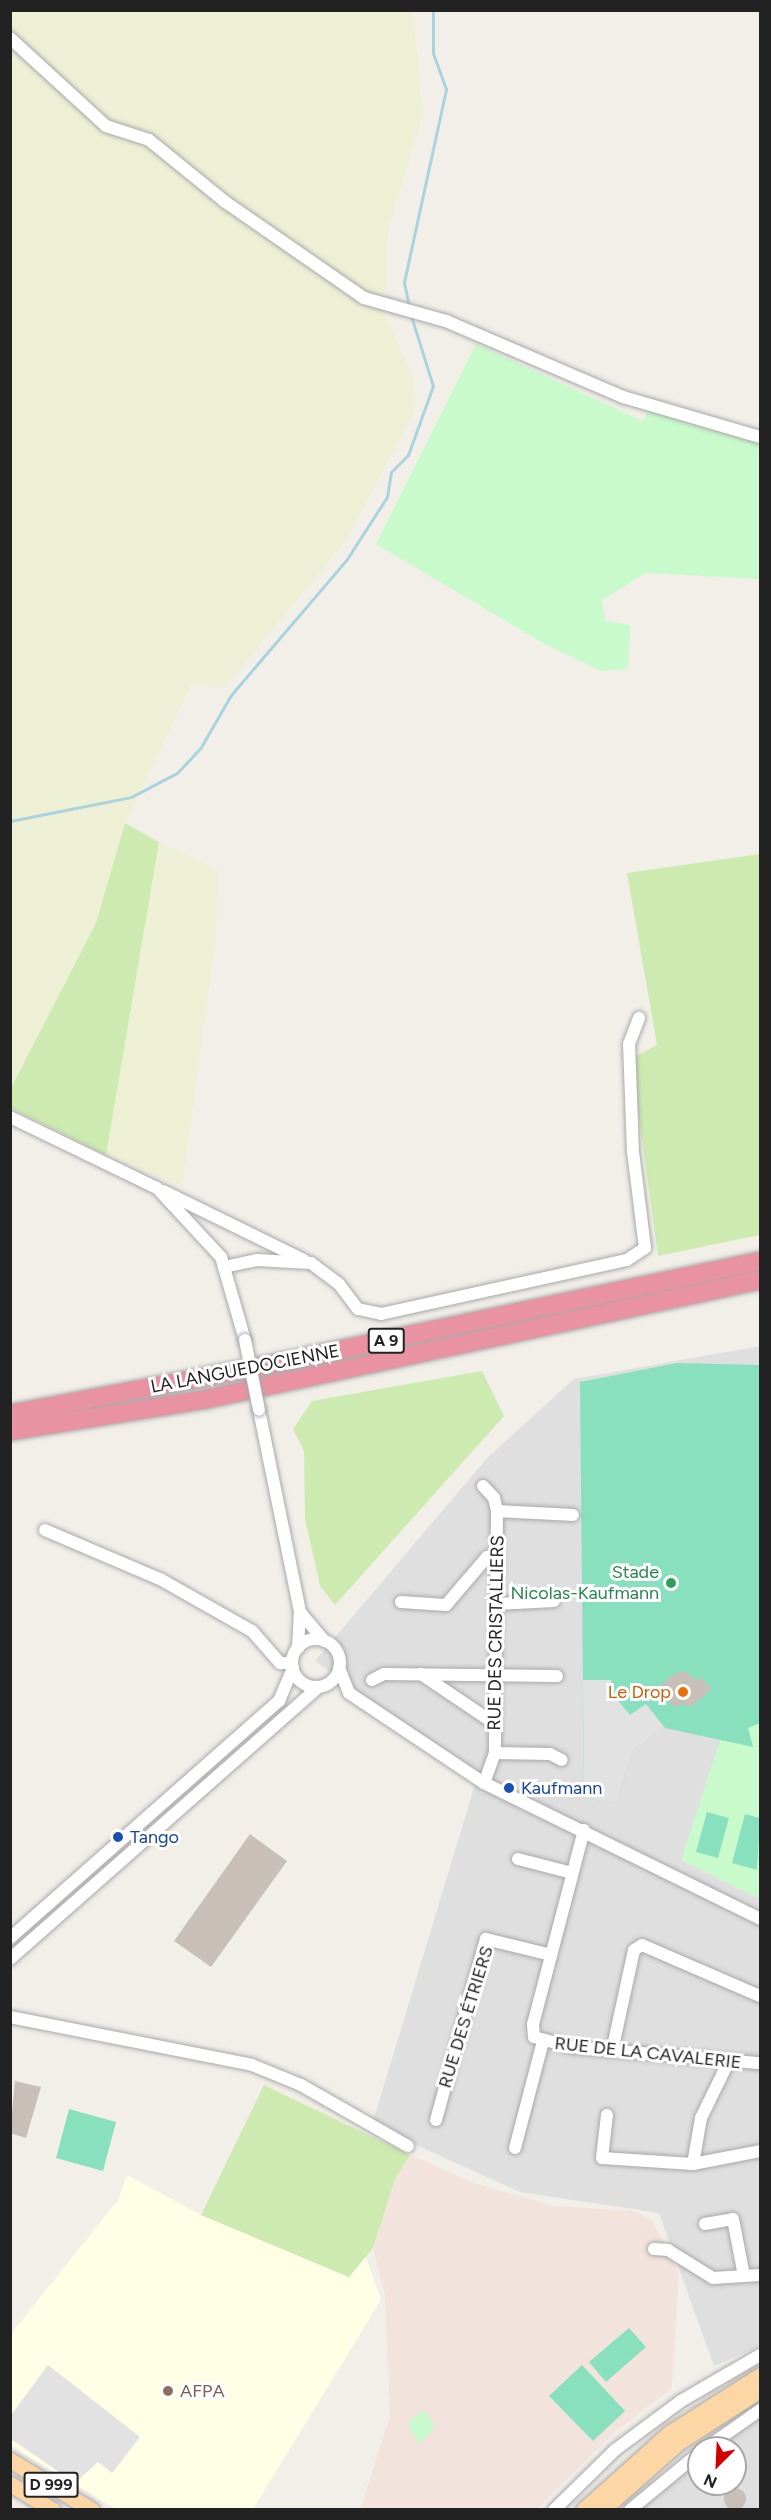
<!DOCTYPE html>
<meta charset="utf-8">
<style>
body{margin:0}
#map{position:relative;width:771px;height:2520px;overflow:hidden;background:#f2efe9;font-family:Figtree,sans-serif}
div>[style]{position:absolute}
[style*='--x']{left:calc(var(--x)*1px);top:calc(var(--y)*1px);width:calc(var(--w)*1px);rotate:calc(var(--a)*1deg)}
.residential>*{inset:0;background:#e0dfdf}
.education>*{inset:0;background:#ffffe5}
.military>*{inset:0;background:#f3e3dd}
.farmland>*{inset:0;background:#eef0d5}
.grass>*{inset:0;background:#cdebb0}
.park>*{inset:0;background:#c8facc}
.pitch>*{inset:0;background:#88e0be}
.parking>*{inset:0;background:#e2e2e2}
.stream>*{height:3px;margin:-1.5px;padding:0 1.5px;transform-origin:1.5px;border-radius:1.5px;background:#aad3df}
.building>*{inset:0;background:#c7bfb8}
.round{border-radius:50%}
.roads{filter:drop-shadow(0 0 2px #a9a9a9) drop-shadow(0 0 2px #a9a9a9)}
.minor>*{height:12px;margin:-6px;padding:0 6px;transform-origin:6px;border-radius:6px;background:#fff}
.minor>.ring{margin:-6px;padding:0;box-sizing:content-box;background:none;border:12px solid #fff;border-radius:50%}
.major>*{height:15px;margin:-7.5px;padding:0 7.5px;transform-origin:7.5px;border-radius:7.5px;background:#fcd6a4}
.highway>*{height:18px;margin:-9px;padding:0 9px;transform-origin:9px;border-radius:9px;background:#e892a2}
.bridges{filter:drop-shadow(0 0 2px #a9a9a9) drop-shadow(0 0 2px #a9a9a9)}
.minor-bridge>*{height:12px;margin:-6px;padding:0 6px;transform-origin:6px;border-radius:6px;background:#fff}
.dots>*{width:16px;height:16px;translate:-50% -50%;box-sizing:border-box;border:3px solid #fff;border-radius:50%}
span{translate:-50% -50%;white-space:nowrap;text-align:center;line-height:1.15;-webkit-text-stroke:6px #fff;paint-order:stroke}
.shield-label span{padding:2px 4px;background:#fff;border:2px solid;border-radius:4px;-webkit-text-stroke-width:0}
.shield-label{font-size:16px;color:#222;font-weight:700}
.street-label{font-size:18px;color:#222}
.leisure-label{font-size:18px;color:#27864d}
.right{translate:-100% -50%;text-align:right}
.food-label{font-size:18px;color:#c56008}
.transit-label{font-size:18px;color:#164399}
.left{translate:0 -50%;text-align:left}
.education-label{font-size:18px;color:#785e54}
.frame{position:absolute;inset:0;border:12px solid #222;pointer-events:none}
.north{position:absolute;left:687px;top:2436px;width:60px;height:60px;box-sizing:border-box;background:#fff;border:2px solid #a7a7a7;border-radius:50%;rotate:204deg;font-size:16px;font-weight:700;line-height:24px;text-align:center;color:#222}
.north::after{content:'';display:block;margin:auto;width:21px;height:27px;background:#d40000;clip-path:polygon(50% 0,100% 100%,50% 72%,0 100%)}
</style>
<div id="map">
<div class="residential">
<div style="clip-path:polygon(760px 1346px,760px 2346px,714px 2366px,659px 2213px,520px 2192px,372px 2125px,477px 1778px,315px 1661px,487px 1458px,574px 1379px)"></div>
<div style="clip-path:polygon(760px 2418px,760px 2509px,634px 2510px,699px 2454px,699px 2484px,735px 2484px,735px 2448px,709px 2448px)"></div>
</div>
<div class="education">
<div style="clip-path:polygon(127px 2175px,201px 2215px,349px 2277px,365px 2255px,381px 2300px,253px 2509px,116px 2509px,11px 2446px,10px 2335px,118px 2200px)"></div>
</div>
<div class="military">
<div style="clip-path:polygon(410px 2155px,474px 2183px,555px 2206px,635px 2211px,652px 2220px,679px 2273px,672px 2388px,616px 2431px,537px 2509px,360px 2510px,390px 2416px,385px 2296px,373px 2248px,395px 2179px)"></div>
</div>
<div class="farmland">
<div style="clip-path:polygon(11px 11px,413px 11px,423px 115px,388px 229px,384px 312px,413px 377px,414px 412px,347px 539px,226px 686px,191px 685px,125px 823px,96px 923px,11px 1088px)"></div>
<div style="clip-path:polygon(159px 842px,218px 870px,216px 936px,182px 1186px,106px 1155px)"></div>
</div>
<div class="grass">
<div style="clip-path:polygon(125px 823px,159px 842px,106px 1155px,11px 1108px,11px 1088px,96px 923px)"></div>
<div style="clip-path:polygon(760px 854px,760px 1235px,658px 1256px,631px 1059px,657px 1045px,627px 873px)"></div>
<div style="clip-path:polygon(482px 1371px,504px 1416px,335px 1605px,320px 1586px,305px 1519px,304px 1451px,293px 1429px,312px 1401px)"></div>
<div style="clip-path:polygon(264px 2085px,410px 2155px,395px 2179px,373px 2248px,349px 2277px,201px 2215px)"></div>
</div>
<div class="park">
<div style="clip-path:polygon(476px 344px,643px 421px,648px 411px,756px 442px,760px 446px,760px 579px,646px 573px,602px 600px,605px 621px,630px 625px,628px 669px,601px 671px,541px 642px,376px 544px)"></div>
<div style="clip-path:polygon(760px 1723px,760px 1899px,681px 1860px,720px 1740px,753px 1746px,748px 1728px)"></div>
<div style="clip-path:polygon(425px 2411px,435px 2427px,419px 2444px,408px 2426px,413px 2417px)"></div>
</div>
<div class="pitch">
<div style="clip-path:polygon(677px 1363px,760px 1365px,760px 1723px,748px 1728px,753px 1747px,665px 1728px,633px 1750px,616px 1803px,584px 1798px,580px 1382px)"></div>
<div style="clip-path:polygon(707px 1812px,729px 1818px,718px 1858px,696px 1852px)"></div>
<div style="clip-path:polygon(745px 1814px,760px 1818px,757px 1870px,732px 1863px)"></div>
<div style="clip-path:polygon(69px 2109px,116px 2122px,103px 2171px,56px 2158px)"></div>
<div style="clip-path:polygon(629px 2328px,646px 2347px,606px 2382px,589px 2362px)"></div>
<div style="clip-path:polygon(582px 2365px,625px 2411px,593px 2441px,549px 2396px)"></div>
</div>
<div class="parking">
<div style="clip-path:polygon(583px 1680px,611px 1680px,615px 1697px,630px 1715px,646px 1704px,665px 1728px,633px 1750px,616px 1803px,584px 1798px)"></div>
<div style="clip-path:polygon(48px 2365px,140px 2437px,112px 2473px,98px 2462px,75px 2483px,11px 2439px,11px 2415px)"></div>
</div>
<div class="stream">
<div style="--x:409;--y:306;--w:25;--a:-102"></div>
<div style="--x:404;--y:282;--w:198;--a:-77.7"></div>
<div style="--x:446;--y:89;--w:38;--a:-110"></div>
<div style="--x:433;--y:53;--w:43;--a:-90"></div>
<div style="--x:10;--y:821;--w:123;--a:-11.2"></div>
<div style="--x:131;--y:797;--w:52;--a:-27.6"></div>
<div style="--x:177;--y:773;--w:35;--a:-47"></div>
<div style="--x:201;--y:747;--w:60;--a:-60"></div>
<div style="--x:231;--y:695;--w:179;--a:-49.5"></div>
<div style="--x:347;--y:559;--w:74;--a:-57.2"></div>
<div style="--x:387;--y:497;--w:25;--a:-81"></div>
<div style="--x:391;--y:472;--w:24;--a:-45"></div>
<div style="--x:408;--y:455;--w:73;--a:-70.1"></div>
<div style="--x:433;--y:386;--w:73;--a:-107.4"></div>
</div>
<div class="building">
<div style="clip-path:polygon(677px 1672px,687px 1672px,696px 1681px,701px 1677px,712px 1689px,691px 1707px,681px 1704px,677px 1708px,654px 1690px)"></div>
<div style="clip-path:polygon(250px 1834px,287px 1861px,211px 1967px,174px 1941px)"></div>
<div style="clip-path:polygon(15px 2081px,41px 2087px,26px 2138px,10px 2133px)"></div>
<div class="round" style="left:724px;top:2488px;width:22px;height:22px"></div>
</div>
<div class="roads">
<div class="minor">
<div style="--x:10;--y:38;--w:130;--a:42.5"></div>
<div style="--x:106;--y:126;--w:45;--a:18"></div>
<div style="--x:149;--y:140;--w:97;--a:39.1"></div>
<div style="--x:224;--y:201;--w:170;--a:34.7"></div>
<div style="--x:364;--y:298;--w:85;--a:15.7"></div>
<div style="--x:446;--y:321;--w:193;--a:23.2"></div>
<div style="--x:623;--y:397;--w:143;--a:16.3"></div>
<div style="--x:10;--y:1117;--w:163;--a:25.8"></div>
<div style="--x:157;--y:1188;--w:94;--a:47.2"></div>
<div style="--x:221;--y:1257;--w:86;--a:73.9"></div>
<div style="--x:163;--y:1191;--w:157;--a:26.1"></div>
<div style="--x:224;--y:1267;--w:33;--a:-12"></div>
<div style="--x:256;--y:1260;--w:55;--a:3.1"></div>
<div style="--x:311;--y:1263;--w:35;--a:37"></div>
<div style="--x:339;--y:1284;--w:31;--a:53"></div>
<div style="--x:358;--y:1309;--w:24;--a:12"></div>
<div style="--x:381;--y:1314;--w:252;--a:-12.4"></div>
<div style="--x:627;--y:1260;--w:22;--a:-34"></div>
<div style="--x:645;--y:1248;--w:97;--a:-97.1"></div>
<div style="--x:633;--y:1152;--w:108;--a:-92.1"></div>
<div style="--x:629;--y:1044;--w:28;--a:-69"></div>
<div style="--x:259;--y:1410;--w:206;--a:78.5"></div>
<div style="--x:483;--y:1486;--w:16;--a:47"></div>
<div style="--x:494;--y:1498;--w:13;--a:77"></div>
<div style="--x:497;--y:1511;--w:242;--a:90.5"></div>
<div style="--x:495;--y:1753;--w:32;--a:110"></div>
<div style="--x:497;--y:1511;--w:76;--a:3"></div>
<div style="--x:45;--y:1530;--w:125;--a:23.1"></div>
<div style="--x:160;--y:1579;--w:106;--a:29.5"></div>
<div style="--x:252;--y:1631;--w:43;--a:48.8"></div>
<div style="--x:280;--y:1663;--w:12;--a:0"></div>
<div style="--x:401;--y:1602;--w:45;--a:3.8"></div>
<div style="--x:446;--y:1605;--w:63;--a:-49.5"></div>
<div style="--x:487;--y:1557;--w:9;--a:-13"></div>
<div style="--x:496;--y:1604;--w:58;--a:-3"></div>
<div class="ring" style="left:292px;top:1639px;width:36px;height:36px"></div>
<div style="--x:298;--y:1648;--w:36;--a:-87"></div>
<div style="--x:300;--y:1612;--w:38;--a:50"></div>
<div style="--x:339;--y:1668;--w:27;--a:68"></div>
<div style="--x:349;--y:1693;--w:162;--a:33.7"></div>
<div style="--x:484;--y:1783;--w:308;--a:26.2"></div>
<div style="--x:421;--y:1674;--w:89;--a:34"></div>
<div style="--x:372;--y:1680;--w:13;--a:-27"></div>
<div style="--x:384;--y:1674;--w:173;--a:0.7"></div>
<div style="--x:495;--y:1753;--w:55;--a:1"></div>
<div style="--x:550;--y:1754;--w:13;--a:27"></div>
<div style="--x:584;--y:1830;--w:201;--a:104.7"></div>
<div style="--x:533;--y:2024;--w:13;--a:86"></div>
<div style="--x:534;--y:2037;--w:39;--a:15"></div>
<div style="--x:572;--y:2047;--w:189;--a:4.9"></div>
<div style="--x:518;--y:1859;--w:56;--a:14.5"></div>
<div style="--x:10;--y:1938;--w:359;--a:-41.4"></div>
<div style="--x:279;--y:1701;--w:36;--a:-67"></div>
<div style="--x:10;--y:1959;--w:411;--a:-41.4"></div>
<div style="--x:10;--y:2017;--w:247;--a:11.2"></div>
<div style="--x:252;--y:2065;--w:53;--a:22.2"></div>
<div style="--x:301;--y:2085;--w:123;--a:29.7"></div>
<div style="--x:612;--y:2051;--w:103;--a:-77.7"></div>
<div style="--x:634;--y:1950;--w:9;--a:-32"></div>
<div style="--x:642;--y:1945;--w:129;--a:23.4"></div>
<div style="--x:607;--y:2115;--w:43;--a:96.6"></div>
<div style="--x:602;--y:2158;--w:91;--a:3.8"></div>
<div style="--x:693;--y:2164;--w:68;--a:-11"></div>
<div style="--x:436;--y:2120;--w:188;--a:-74.6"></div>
<div style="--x:486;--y:1939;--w:67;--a:13.8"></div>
<div style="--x:515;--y:2148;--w:111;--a:-75.3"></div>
<div style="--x:693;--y:2164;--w:47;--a:-80.1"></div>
<div style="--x:701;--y:2118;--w:61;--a:-63.9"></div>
<div style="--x:705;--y:2224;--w:28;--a:-10"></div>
<div style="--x:733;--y:2219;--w:58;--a:79.1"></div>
<div style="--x:654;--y:2249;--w:14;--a:4"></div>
<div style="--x:668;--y:2250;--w:53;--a:31.9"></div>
<div style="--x:713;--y:2278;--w:47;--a:-3.7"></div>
<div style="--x:706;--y:2448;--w:66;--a:-35.1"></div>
<div style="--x:554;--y:2510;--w:86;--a:-44.5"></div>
<div style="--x:615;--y:2450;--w:82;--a:-36.6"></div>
<div style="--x:681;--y:2401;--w:91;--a:-30.2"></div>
<div style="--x:630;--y:2510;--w:89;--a:-39.6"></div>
</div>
<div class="major">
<div style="--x:10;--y:2460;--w:96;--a:31.4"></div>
<div style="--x:10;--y:2484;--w:50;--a:31.2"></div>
<div style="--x:583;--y:2510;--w:115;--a:-41.8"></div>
<div style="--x:669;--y:2433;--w:108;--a:-32.5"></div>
<div style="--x:602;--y:2510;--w:101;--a:-41.4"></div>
<div style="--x:678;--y:2443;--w:98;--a:-32.9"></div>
</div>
<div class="highway">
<div style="--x:10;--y:1414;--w:263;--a:-10.8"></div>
<div style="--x:268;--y:1365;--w:503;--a:-11.94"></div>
<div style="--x:10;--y:1431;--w:200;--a:-9.2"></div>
<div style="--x:207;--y:1399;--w:566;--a:-12.14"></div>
</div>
</div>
<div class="bridges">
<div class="minor-bridge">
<div style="--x:245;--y:1340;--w:71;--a:78.7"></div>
</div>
</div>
<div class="dots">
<div style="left:671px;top:1583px;background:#2e9e5b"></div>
<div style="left:683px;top:1692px;background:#e8710a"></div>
<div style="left:509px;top:1788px;background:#1a4fb4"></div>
<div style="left:118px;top:1837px;background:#1a4fb4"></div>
<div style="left:168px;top:2391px;background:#8d6e63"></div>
</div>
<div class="shield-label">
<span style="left:386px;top:1341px">A 9</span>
<span style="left:51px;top:2485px">D 999</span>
</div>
<div class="street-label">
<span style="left:245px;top:1369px;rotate:-11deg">LA LANGUEDOCIENNE</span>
<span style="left:496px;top:1633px;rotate:-89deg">RUE DES CRISTALLIERS</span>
<span style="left:466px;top:2017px;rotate:-73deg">RUE DES ÉTRIERS</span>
<span style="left:648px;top:2053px;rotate:6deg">RUE DE LA CAVALERIE</span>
</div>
<div class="leisure-label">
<span class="right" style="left:659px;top:1583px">Stade<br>Nicolas-Kaufmann</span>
</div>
<div class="food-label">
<span class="right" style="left:671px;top:1692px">Le Drop</span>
</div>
<div class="transit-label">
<span class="left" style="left:521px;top:1788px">Kaufmann</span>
<span class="left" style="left:130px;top:1837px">Tango</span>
</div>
<div class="education-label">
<span class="left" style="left:180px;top:2391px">AFPA</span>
</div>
<div class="frame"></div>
<div class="north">N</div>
</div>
